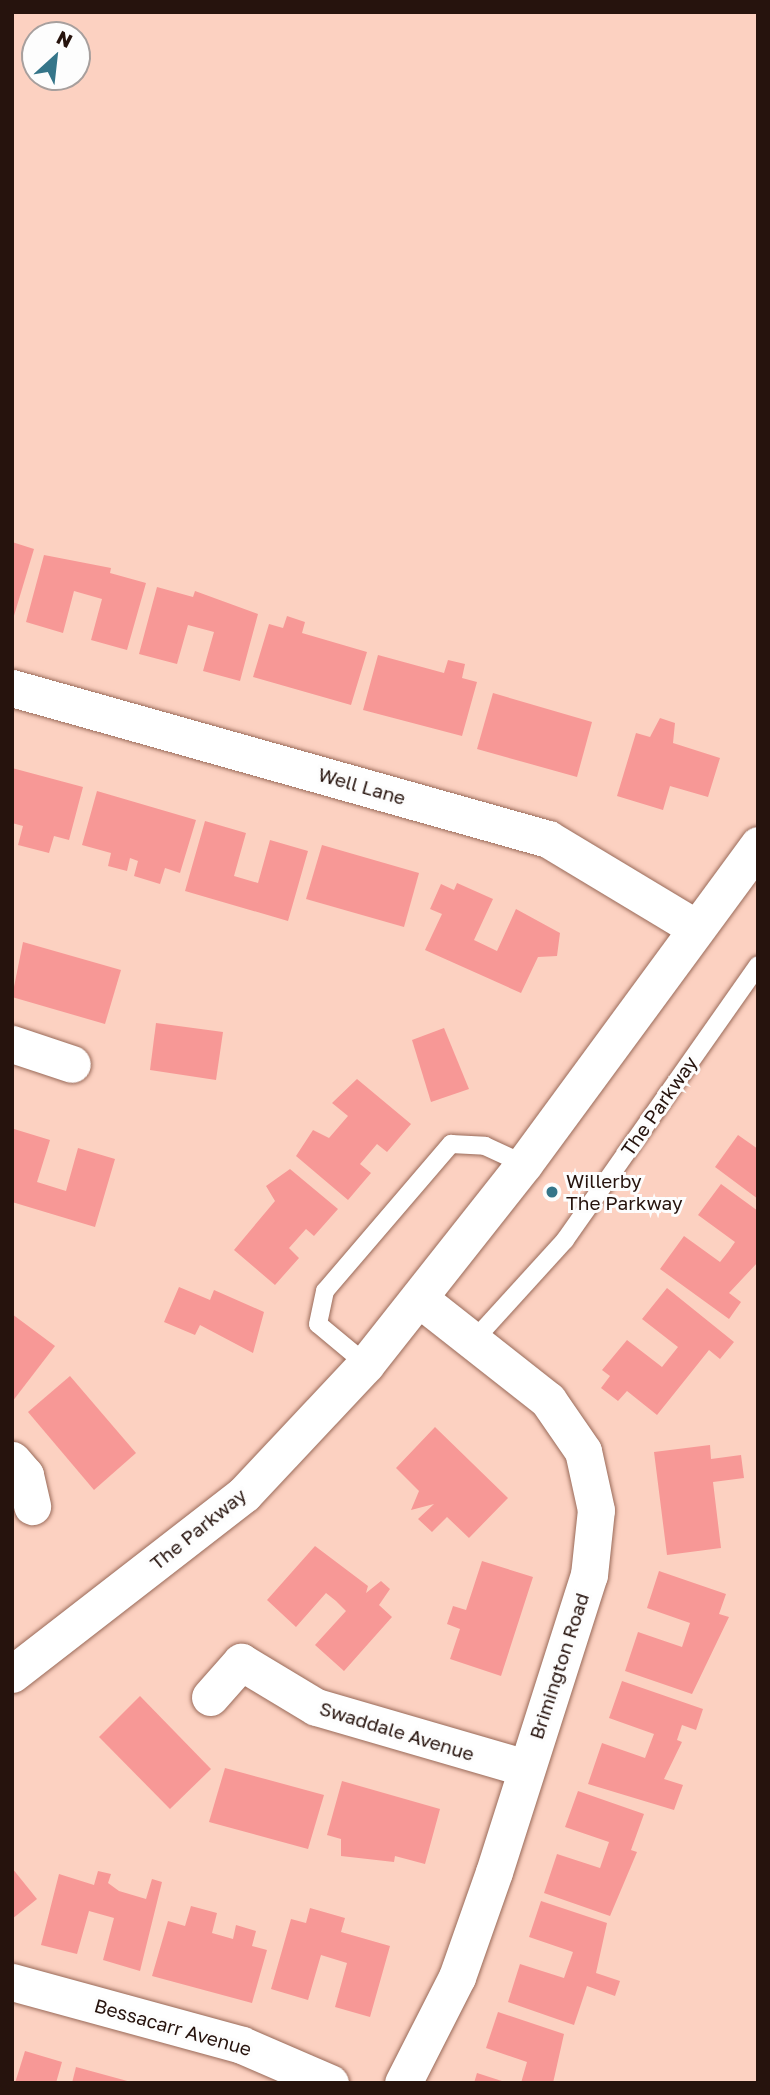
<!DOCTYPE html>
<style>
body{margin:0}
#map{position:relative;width:770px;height:2095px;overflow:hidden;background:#fcd1c1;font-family:"Golos Text",sans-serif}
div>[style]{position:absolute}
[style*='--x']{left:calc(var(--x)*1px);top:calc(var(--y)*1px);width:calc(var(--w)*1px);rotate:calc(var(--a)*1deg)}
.building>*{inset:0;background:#f79896}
.roads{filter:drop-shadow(0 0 2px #996a59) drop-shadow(0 0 2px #996a59)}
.service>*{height:18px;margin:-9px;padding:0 9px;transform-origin:9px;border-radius:9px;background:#fff}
.minor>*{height:37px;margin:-18.5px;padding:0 18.5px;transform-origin:18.5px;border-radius:18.5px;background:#fff}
.dots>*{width:19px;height:19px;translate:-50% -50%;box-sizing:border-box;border:4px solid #fdfdfd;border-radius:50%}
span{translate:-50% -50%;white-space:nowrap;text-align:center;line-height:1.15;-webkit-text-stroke:6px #fdfdfd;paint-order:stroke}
.street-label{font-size:19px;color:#26130d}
.poi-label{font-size:19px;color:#26130d}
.left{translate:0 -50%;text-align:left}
.frame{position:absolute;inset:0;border:14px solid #26130d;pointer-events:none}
.north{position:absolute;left:21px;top:21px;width:70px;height:70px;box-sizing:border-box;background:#fdfdfd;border:2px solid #a79f9d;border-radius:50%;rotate:27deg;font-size:19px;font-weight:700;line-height:28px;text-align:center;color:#26130d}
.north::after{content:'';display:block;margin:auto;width:24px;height:32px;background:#357589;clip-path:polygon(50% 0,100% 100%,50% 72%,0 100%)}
</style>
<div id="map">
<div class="building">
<div style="clip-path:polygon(12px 542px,34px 549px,13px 619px,12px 619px)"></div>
<div style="clip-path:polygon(44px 555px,111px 568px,110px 573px,146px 583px,127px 650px,91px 640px,102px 599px,74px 591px,63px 633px,26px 622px)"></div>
<div style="clip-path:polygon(157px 587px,193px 597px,195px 591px,258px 614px,240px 681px,203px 671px,214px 632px,188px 625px,177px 664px,139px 654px)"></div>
<div style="clip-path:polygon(287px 616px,305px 622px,302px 633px,367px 652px,351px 705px,253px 677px,269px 624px,283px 628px)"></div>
<div style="clip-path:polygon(378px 655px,444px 673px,448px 660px,465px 664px,462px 678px,477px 682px,462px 736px,363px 710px)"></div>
<div style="clip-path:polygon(493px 693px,592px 722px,577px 777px,477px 749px)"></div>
<div style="clip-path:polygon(660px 718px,675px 723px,673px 743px,720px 758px,708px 797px,670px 786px,663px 810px,617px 796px,636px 733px,650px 737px)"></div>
<div style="clip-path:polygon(12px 768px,83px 787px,69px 840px,54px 836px,49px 853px,18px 845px,23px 826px,12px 823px)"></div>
<div style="clip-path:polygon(97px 791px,196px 820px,180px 873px,165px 868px,160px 884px,134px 876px,138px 861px,130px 858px,127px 871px,108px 866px,111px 853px,82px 845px)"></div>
<div style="clip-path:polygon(205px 821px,246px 833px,234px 876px,258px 883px,270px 840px,308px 851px,288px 921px,185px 891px)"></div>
<div style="clip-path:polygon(322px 845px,419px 873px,404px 927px,306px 899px)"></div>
<div style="clip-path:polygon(457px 883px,493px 899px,474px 940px,497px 951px,516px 909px,560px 933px,557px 956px,538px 957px,521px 993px,425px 950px,442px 914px,430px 909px,441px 884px,454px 890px)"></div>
<div style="clip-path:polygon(23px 942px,121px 970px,105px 1024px,12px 997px)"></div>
<div style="clip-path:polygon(156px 1023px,223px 1032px,216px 1080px,150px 1070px)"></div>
<div style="clip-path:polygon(444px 1028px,469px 1089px,431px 1102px,412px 1040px)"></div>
<div style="clip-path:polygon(357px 1079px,411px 1124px,387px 1152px,377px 1144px,360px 1164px,371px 1173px,348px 1200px,296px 1156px,313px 1130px,329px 1138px,348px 1116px,332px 1103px)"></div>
<div style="clip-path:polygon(14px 1129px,50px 1140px,37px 1182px,66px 1191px,78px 1148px,115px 1159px,95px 1227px,12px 1202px)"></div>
<div style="clip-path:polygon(738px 1135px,758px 1149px,758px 1199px,715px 1167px)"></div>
<div style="clip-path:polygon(290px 1169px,338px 1209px,314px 1236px,306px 1229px,289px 1248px,299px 1258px,275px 1285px,234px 1250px,275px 1201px,266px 1186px)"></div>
<div style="clip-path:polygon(721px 1184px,758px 1211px,758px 1262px,729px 1293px,741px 1302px,729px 1319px,660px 1269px,684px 1236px,720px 1262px,728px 1252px,735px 1242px,698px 1215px)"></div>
<div style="clip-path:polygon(179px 1287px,210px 1300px,214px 1290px,264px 1312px,253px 1353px,200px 1325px,195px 1335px,164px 1322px)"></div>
<div style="clip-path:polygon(667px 1288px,734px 1342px,720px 1359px,709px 1350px,657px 1415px,627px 1391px,618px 1401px,601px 1388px,610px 1376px,602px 1370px,627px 1340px,662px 1367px,678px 1347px,642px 1319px)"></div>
<div style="clip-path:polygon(12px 1314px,55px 1346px,12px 1402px)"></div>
<div style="clip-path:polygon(70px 1376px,136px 1453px,94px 1490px,28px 1412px)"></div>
<div style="clip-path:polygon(435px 1427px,508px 1498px,469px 1538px,447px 1517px,432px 1532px,418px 1519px,434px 1504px,411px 1510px,419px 1491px,396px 1468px)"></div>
<div style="clip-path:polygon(710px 1445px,711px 1459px,741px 1455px,744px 1478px,713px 1482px,721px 1548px,667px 1555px,654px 1452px)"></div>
<div style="clip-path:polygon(315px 1546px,368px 1586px,366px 1593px,381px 1581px,390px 1589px,379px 1605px,392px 1617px,344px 1671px,315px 1645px,346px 1611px,336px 1601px,326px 1593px,296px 1627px,267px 1600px)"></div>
<div style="clip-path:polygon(482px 1561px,533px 1577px,501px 1676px,450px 1659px,460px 1629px,447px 1624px,453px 1606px,466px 1610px)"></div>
<div style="clip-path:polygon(659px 1571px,726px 1594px,719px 1614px,729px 1617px,692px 1694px,625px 1671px,638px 1632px,682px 1647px,690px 1623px,647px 1608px)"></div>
<div style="clip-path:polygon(622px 1681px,703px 1709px,696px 1730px,682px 1725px,677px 1740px,682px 1742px,664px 1779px,683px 1785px,674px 1810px,588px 1784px,602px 1743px,645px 1758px,654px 1734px,609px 1718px)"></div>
<div style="clip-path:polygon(140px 1696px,211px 1769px,170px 1809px,99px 1737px)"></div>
<div style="clip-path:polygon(225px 1768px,324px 1795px,308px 1849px,209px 1822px)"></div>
<div style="clip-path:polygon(342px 1781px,440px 1809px,425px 1864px,395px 1856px,394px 1862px,341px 1856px,341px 1839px,327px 1835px)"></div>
<div style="clip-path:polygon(578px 1791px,644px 1814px,631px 1850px,637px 1852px,610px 1916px,544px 1893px,557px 1854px,600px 1868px,609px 1842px,565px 1827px)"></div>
<div style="clip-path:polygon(12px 1868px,37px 1899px,12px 1919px)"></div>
<div style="clip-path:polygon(98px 1871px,111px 1874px,108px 1883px,119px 1891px,146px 1899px,152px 1879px,162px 1882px,140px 1971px,103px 1960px,114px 1918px,89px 1911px,77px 1954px,41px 1945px,59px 1874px,94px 1885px)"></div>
<div style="clip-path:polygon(541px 1901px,607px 1923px,596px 1973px,620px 1981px,615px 1996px,587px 1986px,574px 2025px,508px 2002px,520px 1964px,564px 1978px,573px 1952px,529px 1937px)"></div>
<div style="clip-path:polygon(191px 1906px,217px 1913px,212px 1933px,233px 1939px,236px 1925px,256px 1931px,252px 1946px,267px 1950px,252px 2003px,152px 1976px,168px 1921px,185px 1926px)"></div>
<div style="clip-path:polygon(310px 1908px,345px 1918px,341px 1932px,390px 1946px,370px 2017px,335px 2007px,347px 1963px,321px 1955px,308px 2000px,271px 1989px,291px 1919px,306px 1923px)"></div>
<div style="clip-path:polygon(498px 2012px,564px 2034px,553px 2083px,521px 2083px,527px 2062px,486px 2048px)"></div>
<div style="clip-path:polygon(25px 2051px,62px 2062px,56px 2083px,15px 2083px)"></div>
<div style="clip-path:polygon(76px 2067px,131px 2082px,131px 2083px,72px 2083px)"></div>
<div style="clip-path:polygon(477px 2073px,505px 2082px,505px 2083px,474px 2083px)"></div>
</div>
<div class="roads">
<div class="service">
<div style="--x:475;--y:1339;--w:134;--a:-47.7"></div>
<div style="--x:565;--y:1240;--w:336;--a:-54.9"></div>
<div style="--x:366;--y:1364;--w:62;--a:-140.2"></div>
<div style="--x:318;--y:1324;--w:34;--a:-78"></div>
<div style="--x:325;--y:1291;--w:194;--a:-49.4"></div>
<div style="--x:451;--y:1144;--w:34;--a:3"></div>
<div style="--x:485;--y:1146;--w:43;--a:24.8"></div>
</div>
<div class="minor">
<div style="--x:12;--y:688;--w:557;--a:15.73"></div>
<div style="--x:548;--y:839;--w:169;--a:31"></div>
<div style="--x:12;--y:1044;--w:63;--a:18.4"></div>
<div style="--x:12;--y:1460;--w:20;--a:49"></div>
<div style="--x:25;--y:1475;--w:32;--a:77"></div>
<div style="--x:12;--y:1674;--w:294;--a:-37.8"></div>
<div style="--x:244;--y:1494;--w:178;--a:-46.8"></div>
<div style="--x:366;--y:1364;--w:255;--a:-51.7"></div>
<div style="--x:524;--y:1164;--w:396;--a:-53.7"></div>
<div style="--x:210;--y:1697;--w:47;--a:-48.5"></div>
<div style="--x:241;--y:1662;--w:87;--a:31"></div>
<div style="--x:316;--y:1707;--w:219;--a:16.2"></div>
<div style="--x:12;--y:1982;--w:238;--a:15.3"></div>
<div style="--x:242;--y:2045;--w:96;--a:23.4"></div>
<div style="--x:403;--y:2083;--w:119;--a:-63"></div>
<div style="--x:457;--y:1977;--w:111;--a:-70.6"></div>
<div style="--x:494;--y:1872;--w:312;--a:-72.3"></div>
<div style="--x:589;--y:1575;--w:65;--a:-83.9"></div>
<div style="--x:596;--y:1510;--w:60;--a:-102.4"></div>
<div style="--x:583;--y:1451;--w:62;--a:-124.5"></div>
<div style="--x:548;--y:1400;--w:162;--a:-141.8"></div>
</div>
</div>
<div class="dots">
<div style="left:552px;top:1192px;background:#357589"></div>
</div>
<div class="street-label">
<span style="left:362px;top:786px;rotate:16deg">Well Lane</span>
<span style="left:659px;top:1106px;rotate:-55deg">The Parkway</span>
<span style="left:198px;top:1529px;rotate:-39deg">The Parkway</span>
<span style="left:559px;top:1666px;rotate:-72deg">Brimington Road</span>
<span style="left:397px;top:1731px;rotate:17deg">Swaddale Avenue</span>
<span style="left:173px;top:2027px;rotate:16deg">Bessacarr Avenue</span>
</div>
<div class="poi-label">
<span class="left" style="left:566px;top:1192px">Willerby<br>The Parkway</span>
</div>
<div class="frame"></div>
<div class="north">N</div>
</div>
